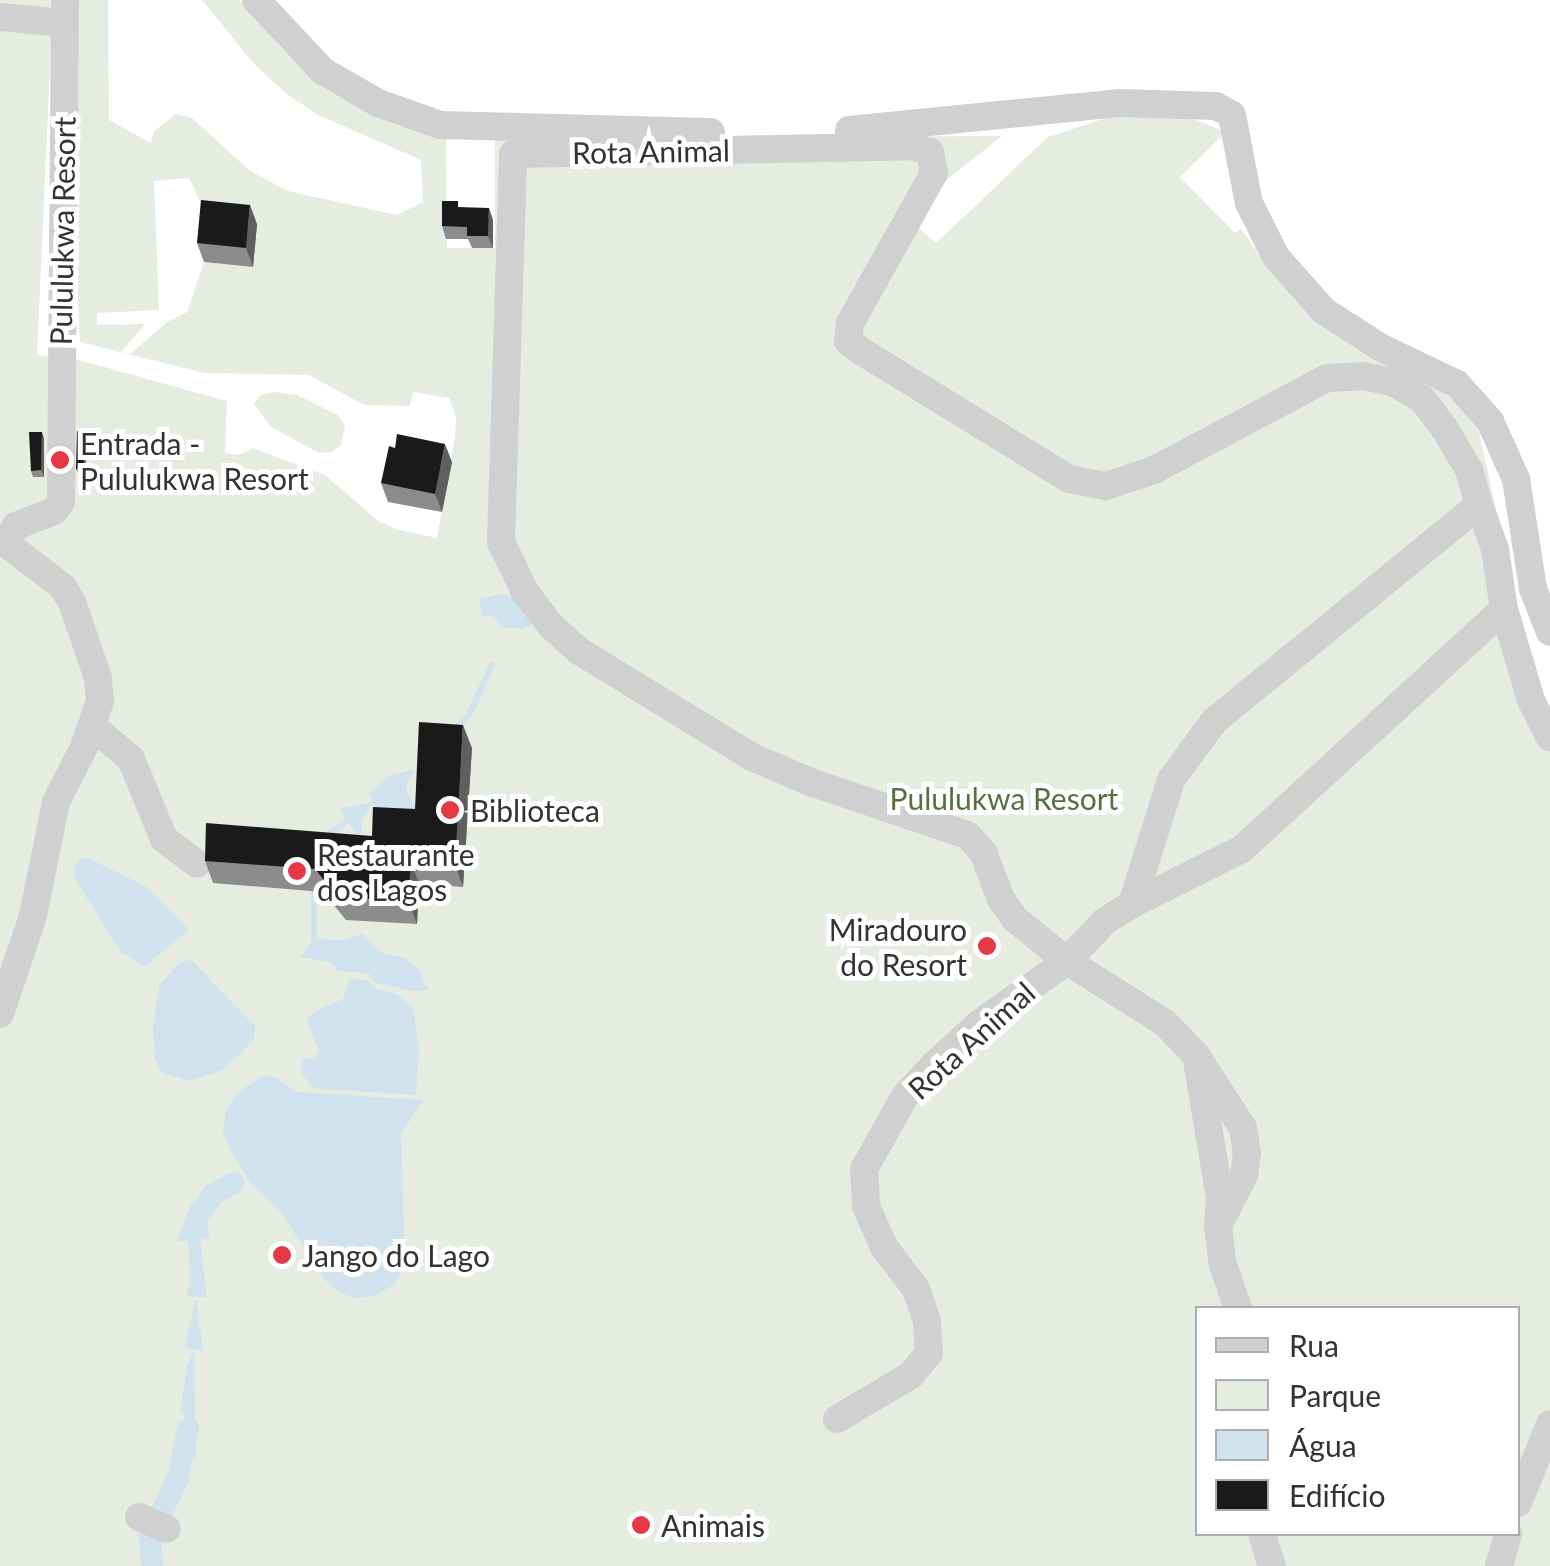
<!DOCTYPE html>
<meta charset="utf-8">
<style>
body{margin:0}
#map{position:relative;width:1550px;height:1566px;overflow:hidden;background:#fff;font-family:Lato,sans-serif}
div>[style]{position:absolute}
[style*='--x']{left:calc(var(--x)*1px);top:calc(var(--y)*1px);width:calc(var(--w)*1px);rotate:calc(var(--a)*1deg)}
.green>*{inset:0;background:#e6ecdf}
.water>*{inset:0;background:#cfe2ee}
.stream>*{height:6px;margin:-3px;padding:0 3px;transform-origin:3px;border-radius:3px;background:#cfe2ee}
.canal>*{height:22px;margin:-11px;padding:0 11px;transform-origin:11px;border-radius:11px;background:#cfe2ee}
.minor>*{height:28px;margin:-14px;padding:0 14px;transform-origin:14px;border-radius:14px;background:#d0d0d0}
.wall>*{inset:0;background:#8c8c8c}
.shaded-wall>*{inset:0;background:#5f5f5f}
.building>*{inset:0;background:#1a1a1a}
.dots>*{width:28px;height:28px;translate:-50% -50%;box-sizing:border-box;border:5px solid #fff;border-radius:50%}
span{translate:-50% -50%;white-space:nowrap;text-align:center;line-height:1.15;-webkit-text-stroke:10px #fff;paint-order:stroke}
.street-label{font-size:30px;color:#333}
.poi-label{font-size:30px;color:#333}
.left{translate:0 -50%;text-align:left}
.right{translate:-100% -50%;text-align:right}
.park-label{font-size:30px;color:#56703f}
.legend{position:absolute;left:1195px;top:1306px;width:325px;height:230px;box-sizing:border-box;background:#fff;border:2px solid #adadad;margin:0;padding:12px 18px;list-style:none;font-size:30px;color:#333}
.legend li{display:flex;align-items:center;gap:20px;height:50px}
.legend b{width:50px;border:2px solid #adadad}
</style>
<div id="map">
<div class="green">
<div style="clip-path:polygon(evenodd,0 0,53px 0,37px 355px,79px 360px,227px 401px,225px 453px,239px 455px,253px 448px,325px 475px,377px 520px,395px 529px,437px 538px,455px 436px,456px 416px,449px 398px,413px 392px,410px 406px,364px 405px,309px 375px,204px 373px,80px 342px,72px 184px,77px 0,108px 0,109px 120px,151px 143px,154px 131px,176px 114px,192px 118px,250px 171px,288px 191px,397px 215px,423px 202px,421px 160px,318px 115px,287px 94px,255px 65px,202px 0,239px 0,284px 51px,317px 79px,446px 138px,447px 248px,495px 248px,495px 139px,1002px 136px,934px 190px,914px 224px,936px 243px,1048px 137px,1118px 114px,1181px 114px,1226px 132px,1180px 177px,1235px 233px,1241px 228px,1270px 271px,1434px 385px,1464px 409px,1479px 432px,1526px 644px,1550px 720px,1550px 1566px,0 1566px,0 0,189px 178px,201px 204px,252px 267px,204px 262px,187px 312px,167px 322px,130px 354px,121px 352px,145px 324px,97px 325px,97px 313px,159px 310px,154px 181px,189px 178px,0 0,1198px 1308px,1518px 1308px,1518px 1534px,1198px 1534px,1198px 1308px)"></div>
<div style="clip-path:polygon(274px 392px,297px 395px,338px 415px,345px 426px,341px 445px,332px 452px,319px 453px,271px 427px,254px 403px,260px 395px)"></div>
</div>
<div class="water">
<div style="clip-path:polygon(500px 594px,516px 597px,533px 614px,532px 625px,522px 629px,502px 627px,493px 616px,481px 616px,480px 599px)"></div>
<div style="clip-path:polygon(415px 769px,406px 785px,407px 793px,423px 819px,377px 808px,373px 803px,362px 820px,361px 839px,339px 809px,373px 802px,368px 794px,388px 776px)"></div>
<div style="clip-path:polygon(88px 858px,145px 886px,189px 930px,145px 966px,121px 952px,75px 879px,74px 867px,79px 859px)"></div>
<div style="clip-path:polygon(363px 934px,382px 953px,405px 958px,418px 969px,429px 990px,414px 991px,376px 983px,368px 973px,338px 971px,331px 962px,300px 957px,314px 939px,344px 940px)"></div>
<div style="clip-path:polygon(191px 960px,255px 1026px,254px 1039px,238px 1056px,220px 1071px,189px 1081px,162px 1073px,155px 1060px,153px 1028px,159px 985px,180px 962px)"></div>
<div style="clip-path:polygon(349px 979px,366px 980px,378px 990px,395px 993px,413px 1007px,419px 1048px,416px 1095px,312px 1088px,301px 1072px,303px 1060px,314px 1058px,319px 1051px,307px 1019px,317px 1010px,343px 999px)"></div>
<div style="clip-path:polygon(264px 1075px,273px 1076px,297px 1092px,423px 1100px,401px 1134px,405px 1263px,395px 1284px,375px 1296px,356px 1298px,340px 1293px,323px 1278px,281px 1212px,250px 1182px,231px 1152px,223px 1134px,226px 1111px,238px 1092px)"></div>
<div style="clip-path:polygon(223px 1189px,207px 1214px,209px 1238px,200px 1240px,207px 1297px,196px 1297px,203px 1351px,194px 1350px,196px 1458px,180px 1455px,177px 1445px,183px 1427px,185px 1413px,180px 1412px,187px 1368px,194px 1350px,185px 1347px,196px 1297px,186px 1296px,190px 1282px,188px 1241px,177px 1241px,191px 1204px)"></div>
</div>
<div class="stream">
<div style="--x:456;--y:728;--w:18;--a:-45"></div>
<div style="--x:469;--y:715;--w:55;--a:-65.3"></div>
<div style="--x:326;--y:837;--w:33;--a:-38"></div>
<div style="--x:314;--y:886;--w:53;--a:90"></div>
</div>
<div class="canal">
<div style="--x:203;--y:1209;--w:19;--a:-54"></div>
<div style="--x:214;--y:1194;--w:22;--a:-30"></div>
<div style="--x:152;--y:1565;--w:27;--a:-94"></div>
<div style="--x:150;--y:1538;--w:67;--a:-65.3"></div>
<div style="--x:178;--y:1477;--w:49;--a:-78.2"></div>
</div>
<div class="minor">
<div style="--x:256;--y:0;--w:98;--a:46.7"></div>
<div style="--x:323;--y:71;--w:64;--a:30.2"></div>
<div style="--x:378;--y:103;--w:66;--a:19.5"></div>
<div style="--x:440;--y:125;--w:271;--a:1.5"></div>
<div style="--x:0;--y:17;--w:65;--a:5.3"></div>
<div style="--x:849;--y:130;--w:273;--a:-5.7"></div>
<div style="--x:1121;--y:103;--w:95;--a:1.8"></div>
<div style="--x:1216;--y:106;--w:18;--a:29"></div>
<div style="--x:1232;--y:115;--w:90;--a:79.1"></div>
<div style="--x:1249;--y:203;--w:60;--a:63.4"></div>
<div style="--x:1276;--y:257;--w:72;--a:48.4"></div>
<div style="--x:1324;--y:311;--w:67;--a:32.7"></div>
<div style="--x:1380;--y:347;--w:85;--a:25.7"></div>
<div style="--x:1457;--y:384;--w:50;--a:48.3"></div>
<div style="--x:1490;--y:421;--w:64;--a:65.9"></div>
<div style="--x:1516;--y:479;--w:111;--a:81.2"></div>
<div style="--x:1533;--y:589;--w:46;--a:68.4"></div>
<div style="--x:92;--y:726;--w:51;--a:40.2"></div>
<div style="--x:131;--y:759;--w:87;--a:67.6"></div>
<div style="--x:164;--y:839;--w:41;--a:37.1"></div>
<div style="--x:1132;--y:904;--w:130;--a:-72.5"></div>
<div style="--x:1171;--y:780;--w:73;--a:-53.9"></div>
<div style="--x:1214;--y:721;--w:342;--a:-39.2"></div>
<div style="--x:1479;--y:505;--w:47;--a:70"></div>
<div style="--x:1495;--y:549;--w:61;--a:81.5"></div>
<div style="--x:1504;--y:609;--w:95;--a:73.5"></div>
<div style="--x:1531;--y:700;--w:42;--a:63.4"></div>
<div style="--x:0;--y:1014;--w:103;--a:-71.4"></div>
<div style="--x:33;--y:916;--w:116;--a:-78.6"></div>
<div style="--x:56;--y:802;--w:62;--a:-63"></div>
<div style="--x:84;--y:747;--w:49;--a:-70.8"></div>
<div style="--x:100;--y:701;--w:23;--a:-95"></div>
<div style="--x:98;--y:678;--w:80;--a:-108.9"></div>
<div style="--x:72;--y:602;--w:17;--a:-121"></div>
<div style="--x:63;--y:587;--w:64;--a:-142.6"></div>
<div style="--x:12;--y:548;--w:11;--a:-105"></div>
<div style="--x:9;--y:537;--w:13;--a:-58"></div>
<div style="--x:16;--y:526;--w:41;--a:-21.5"></div>
<div style="--x:54;--y:511;--w:11;--a:-52"></div>
<div style="--x:61;--y:502;--w:502;--a:-89.54"></div>
<div style="--x:1196;--y:1055;--w:87;--a:57.2"></div>
<div style="--x:1243;--y:1128;--w:24;--a:81"></div>
<div style="--x:1247;--y:1152;--w:23;--a:97"></div>
<div style="--x:1244;--y:1175;--w:57;--a:117"></div>
<div style="--x:1218;--y:1226;--w:28;--a:-86"></div>
<div style="--x:1220;--y:1198;--w:145;--a:-99.5"></div>
<div style="--x:1196;--y:1055;--w:45;--a:-134.1"></div>
<div style="--x:1165;--y:1023;--w:116;--a:-147.7"></div>
<div style="--x:1067;--y:961;--w:55;--a:-46.5"></div>
<div style="--x:1105;--y:921;--w:32;--a:-32"></div>
<div style="--x:1132;--y:904;--w:123;--a:-26.6"></div>
<div style="--x:1242;--y:849;--w:355;--a:-42.5"></div>
<div style="--x:1218;--y:1226;--w:39;--a:83"></div>
<div style="--x:1223;--y:1265;--w:46;--a:70.8"></div>
<div style="--x:837;--y:1419;--w:86;--a:-30.7"></div>
<div style="--x:911;--y:1375;--w:28;--a:-51"></div>
<div style="--x:929;--y:1353;--w:32;--a:-94"></div>
<div style="--x:927;--y:1321;--w:34;--a:-109"></div>
<div style="--x:916;--y:1289;--w:53;--a:-127.3"></div>
<div style="--x:884;--y:1247;--w:45;--a:-113.7"></div>
<div style="--x:866;--y:1206;--w:37;--a:-93"></div>
<div style="--x:864;--y:1169;--w:84;--a:-60.7"></div>
<div style="--x:905;--y:1096;--w:42;--a:-46.9"></div>
<div style="--x:934;--y:1065;--w:62;--a:-42.4"></div>
<div style="--x:980;--y:1023;--w:107;--a:-35.5"></div>
<div style="--x:1067;--y:961;--w:67;--a:-141.1"></div>
<div style="--x:1015;--y:919;--w:24;--a:-125"></div>
<div style="--x:1001;--y:899;--w:50;--a:-111"></div>
<div style="--x:983;--y:852;--w:23;--a:-133"></div>
<div style="--x:967;--y:835;--w:163;--a:-161.3"></div>
<div style="--x:813;--y:783;--w:66;--a:-156.9"></div>
<div style="--x:752;--y:757;--w:203;--a:-148.5"></div>
<div style="--x:579;--y:651;--w:38;--a:-138"></div>
<div style="--x:551;--y:626;--w:43;--a:-127.4"></div>
<div style="--x:525;--y:592;--w:55;--a:-115.6"></div>
<div style="--x:501;--y:542;--w:388;--a:-88.2"></div>
<div style="--x:513;--y:154;--w:401;--a:-1.1"></div>
<div style="--x:914;--y:146;--w:17;--a:21"></div>
<div style="--x:930;--y:152;--w:21;--a:79"></div>
<div style="--x:934;--y:173;--w:172;--a:119.2"></div>
<div style="--x:850;--y:323;--w:18;--a:96"></div>
<div style="--x:848;--y:341;--w:16;--a:38"></div>
<div style="--x:861;--y:351;--w:244;--a:31.6"></div>
<div style="--x:1069;--y:479;--w:38;--a:11"></div>
<div style="--x:1106;--y:486;--w:51;--a:-18.4"></div>
<div style="--x:1154;--y:470;--w:196;--a:-28"></div>
<div style="--x:1327;--y:378;--w:35;--a:-3"></div>
<div style="--x:1362;--y:376;--w:32;--a:11"></div>
<div style="--x:1393;--y:382;--w:35;--a:31"></div>
<div style="--x:1423;--y:400;--w:36;--a:53"></div>
<div style="--x:1445;--y:429;--w:48;--a:59.7"></div>
<div style="--x:1469;--y:470;--w:36;--a:74"></div>
<div style="--x:1518;--y:1503;--w:85;--a:-67.9"></div>
<div style="--x:139;--y:1517;--w:30;--a:23"></div>
<div style="--x:1262;--y:1534;--w:34;--a:73"></div>
<div style="--x:1499;--y:1566;--w:33;--a:-74"></div>
</div>
<div class="wall">
<div style="clip-path:polygon(460px 207px,493px 220px,493px 248px,472px 248px,468px 239px,446px 239px,442px 226px)"></div>
<div style="clip-path:polygon(257px 224px,253px 267px,204px 262px,197px 243px)"></div>
<div style="clip-path:polygon(82px 431px,85px 437px,86px 476px,79px 476px,76px 469px)"></div>
<div style="clip-path:polygon(44px 438px,44px 477px,33px 477px,31px 471px)"></div>
<div style="clip-path:polygon(452px 462px,442px 512px,388px 502px,381px 483px)"></div>
<div style="clip-path:polygon(472px 748px,463px 887px,419px 884px,417px 924px,346px 920px,323px 892px,213px 883px,205px 861px,372px 836px,415px 809px)"></div>
</div>
<div class="shaded-wall">
<div style="clip-path:polygon(250px 205px,257px 224px,253px 267px,246px 248px)"></div>
<div style="clip-path:polygon(489px 208px,493px 220px,493px 248px,488px 236px)"></div>
<div style="clip-path:polygon(82px 431px,85px 437px,86px 476px,84px 469px)"></div>
<div style="clip-path:polygon(42px 432px,44px 438px,44px 477px,41px 470px)"></div>
<div style="clip-path:polygon(445px 444px,452px 462px,442px 512px,435px 494px)"></div>
<div style="clip-path:polygon(463px 725px,472px 748px,463px 887px,455px 865px)"></div>
<div style="clip-path:polygon(411px 861px,419px 884px,417px 924px,408px 901px)"></div>
</div>
<div class="building">
<div style="clip-path:polygon(201px 200px,250px 205px,246px 248px,197px 243px)"></div>
<div style="clip-path:polygon(442px 201px,458px 201px,458px 207px,489px 208px,488px 236px,467px 236px,467px 227px,442px 226px)"></div>
<div style="clip-path:polygon(77px 431px,82px 431px,84px 469px,76px 469px)"></div>
<div style="clip-path:polygon(29px 432px,42px 432px,41px 470px,31px 471px)"></div>
<div style="clip-path:polygon(397px 434px,445px 444px,435px 494px,381px 483px,389px 446px,395px 448px)"></div>
<div style="clip-path:polygon(419px 722px,463px 725px,455px 865px,411px 861px,408px 901px,338px 897px,315px 869px,205px 861px,206px 823px,372px 836px,373px 807px,415px 809px)"></div>
</div>
<div class="dots">
<div style="left:60px;top:460px;background:#e63946"></div>
<div style="left:450px;top:810px;background:#e63946"></div>
<div style="left:297px;top:871px;background:#e63946"></div>
<div style="left:987px;top:946px;background:#e63946"></div>
<div style="left:282px;top:1255px;background:#e63946"></div>
<div style="left:641px;top:1525px;background:#e63946"></div>
</div>
<div class="street-label">
<span style="left:651px;top:151px;rotate:-1deg">Rota Animal</span>
<span style="left:62px;top:231px;rotate:-89deg">Pululukwa Resort</span>
<span style="left:971px;top:1040px;rotate:-42deg">Rota Animal</span>
</div>
<div class="poi-label">
<span class="left" style="left:80px;top:460px">Entrada -<br>Pululukwa Resort</span>
<span class="left" style="left:470px;top:810px">Biblioteca</span>
<span class="left" style="left:317px;top:871px">Restaurante<br>dos Lagos</span>
<span class="right" style="left:967px;top:946px">Miradouro<br>do Resort</span>
<span class="left" style="left:302px;top:1255px">Jango do Lago</span>
<span class="left" style="left:661px;top:1525px">Animais</span>
</div>
<div class="park-label">
<span style="left:1004px;top:798px">Pululukwa Resort</span>
</div>
<ul class="legend">
<li><b style="height:12px;background:#d0d0d0"></b>Rua</li>
<li><b style="height:28px;background:#e6ecdf"></b>Parque</li>
<li><b style="height:28px;background:#cfe2ee"></b>Água</li>
<li><b style="height:28px;background:#1a1a1a"></b>Edifício</li>
</ul>
</div>
